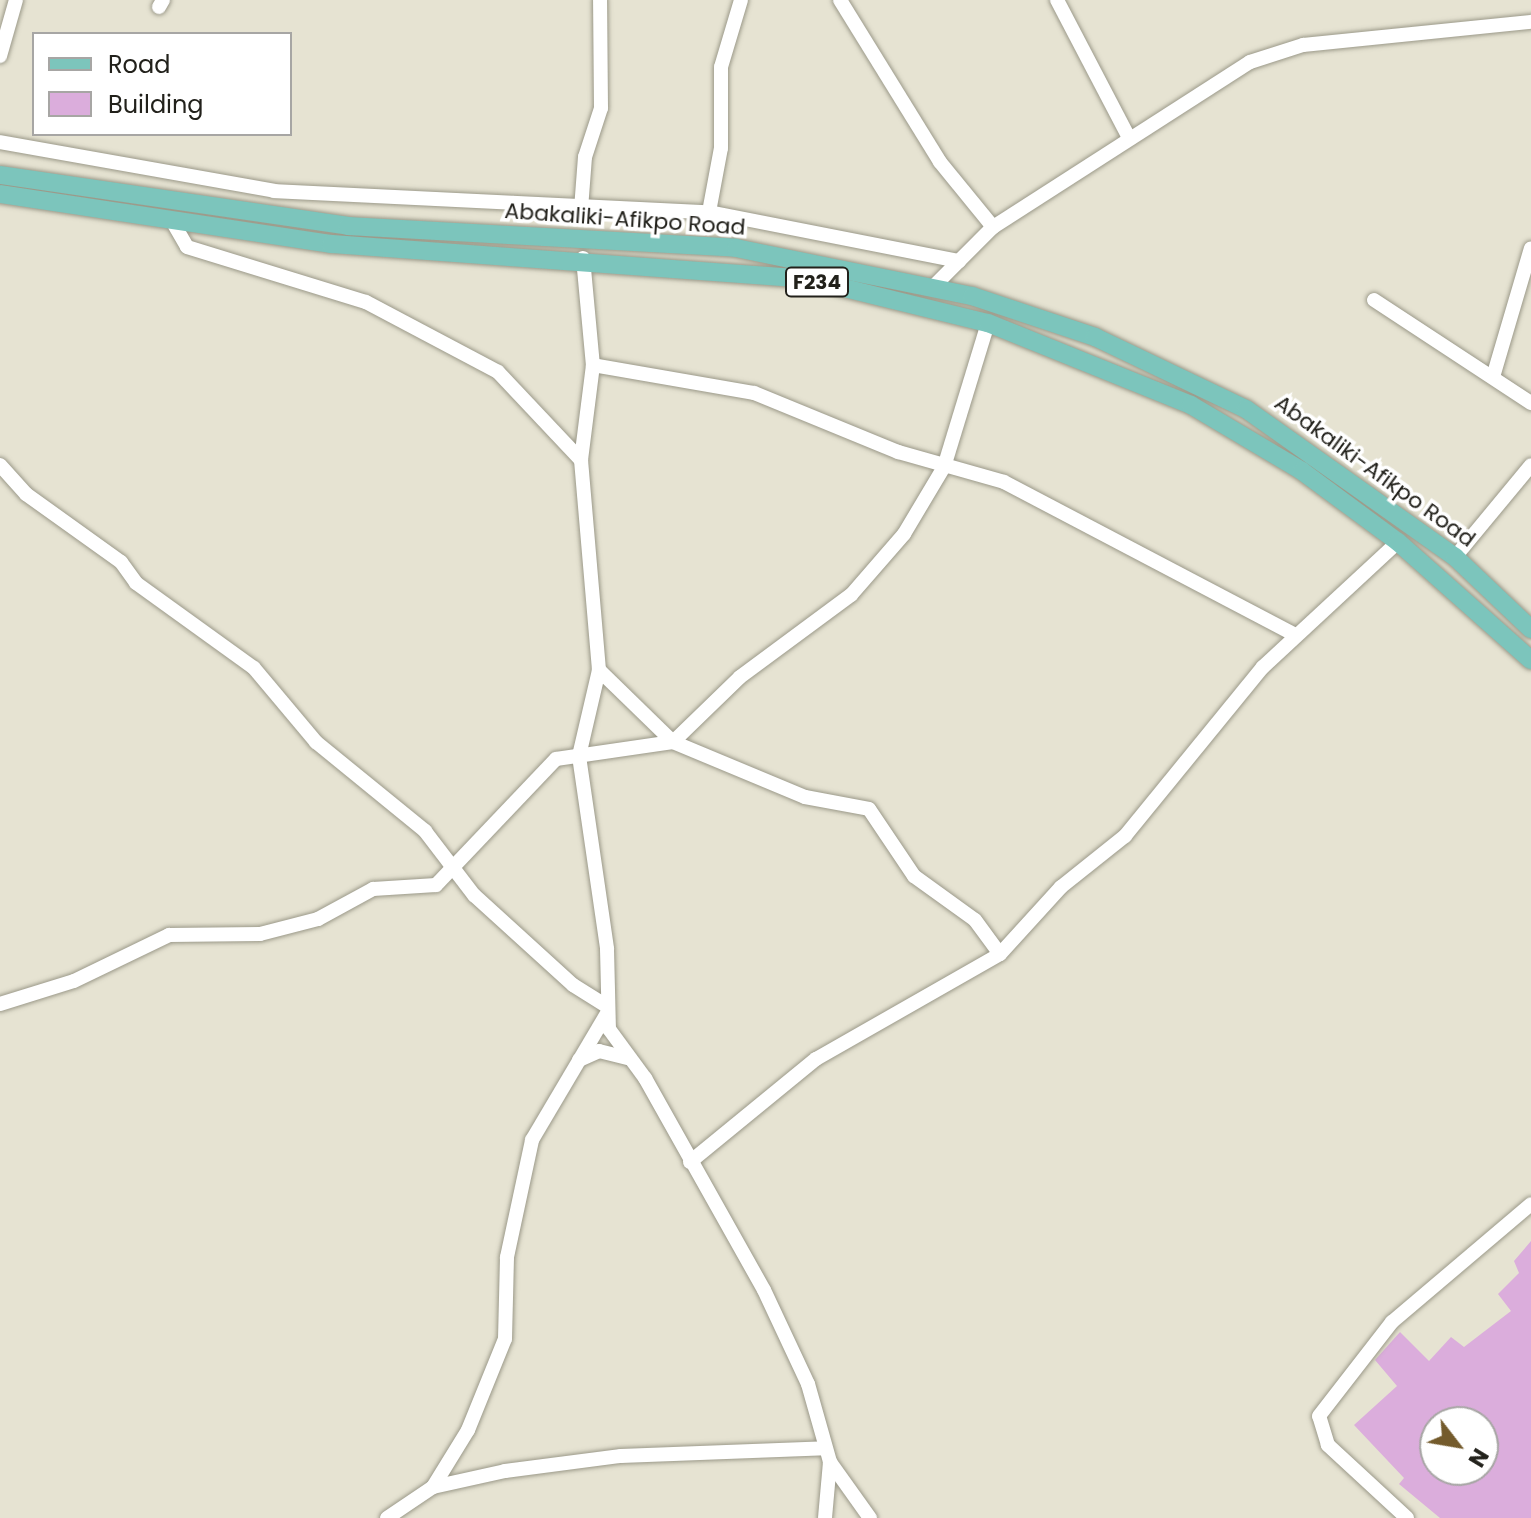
<!DOCTYPE html>
<style>
body{margin:0}
#map{position:relative;width:1531px;height:1518px;overflow:hidden;background:#e6e3d2;font-family:Poppins,sans-serif}
div>[style]{position:absolute}
[style*='--x']{left:calc(var(--x)*1px);top:calc(var(--y)*1px);width:calc(var(--w)*1px);rotate:calc(var(--a)*1deg)}
.building>*{inset:0;background:#dbaddc}
.roads{filter:drop-shadow(0 0 2px #9b9989) drop-shadow(0 0 2px #9b9989)}
.minor>*{height:14px;margin:-7px;padding:0 7px;transform-origin:7px;border-radius:7px;background:#fff}
.major>*{height:18px;margin:-9px;padding:0 9px;transform-origin:9px;border-radius:9px;background:#7cc5bc}
span{translate:-50% -50%;white-space:nowrap;text-align:center;line-height:1.15;-webkit-text-stroke:7px #fff;paint-order:stroke}
.shield-label span{padding:2px 6px;background:#fff;border:2px solid;border-radius:6px;-webkit-text-stroke-width:0}
.shield-label{font-size:20px;color:#22211b;font-weight:700}
.street-label{font-size:22px;color:#22211b}
.legend{position:absolute;left:32px;top:32px;width:260px;height:104px;box-sizing:border-box;background:#fff;border:2px solid #a7a6a4;margin:0;padding:10px 14px;list-style:none;font-size:24px;color:#22211b}
.legend li{display:flex;align-items:center;gap:16px;height:40px}
.legend b{width:40px;border:2px solid #a7a6a4}
.north{position:absolute;left:1419px;top:1406px;width:80px;height:80px;box-sizing:border-box;background:#fff;border:2px solid #a7a6a4;border-radius:50%;rotate:121deg;font-size:22px;font-weight:700;line-height:32px;text-align:center;color:#22211b}
.north::after{content:'';display:block;margin:auto;width:28px;height:36px;background:#745b2c;clip-path:polygon(50% 0,100% 100%,50% 72%,0 100%)}
</style>
<div id="map">
<div class="building">
<div style="clip-path:polygon(evenodd,1531px 1241px,1531px 1518px,1440px 1518px,1399px 1484px,1404px 1478px,1354px 1425px,1397px 1386px,1375px 1360px,1400px 1332px,1429px 1361px,1451px 1337px,1464px 1347px,1511px 1311px,1498px 1294px,1519px 1273px,1514px 1261px,1531px 1241px,1435px 1422px,1483px 1422px,1483px 1470px,1435px 1470px,1435px 1422px)"></div>
</div>
<div class="roads">
<div class="minor">
<div style="--x:840;--y:0;--w:190;--a:58.3"></div>
<div style="--x:940;--y:162;--w:84;--a:50.8"></div>
<div style="--x:1057;--y:0;--w:156;--a:62.4"></div>
<div style="--x:159;--y:7;--w:8;--a:-60"></div>
<div style="--x:0;--y:56;--w:58;--a:-74.1"></div>
<div style="--x:0;--y:142;--w:278;--a:10.1"></div>
<div style="--x:274;--y:191;--w:436;--a:2.8"></div>
<div style="--x:709;--y:212;--w:255;--a:11.1"></div>
<div style="--x:581;--y:209;--w:52;--a:-85.6"></div>
<div style="--x:585;--y:157;--w:52;--a:-71.9"></div>
<div style="--x:601;--y:108;--w:108;--a:-90.5"></div>
<div style="--x:709;--y:212;--w:65;--a:-79.4"></div>
<div style="--x:721;--y:148;--w:81;--a:-90"></div>
<div style="--x:721;--y:67;--w:70;--a:-73.4"></div>
<div style="--x:175;--y:226;--w:24;--a:60"></div>
<div style="--x:187;--y:247;--w:187;--a:17.1"></div>
<div style="--x:366;--y:302;--w:149;--a:27.9"></div>
<div style="--x:498;--y:372;--w:121;--a:46.7"></div>
<div style="--x:583;--y:258;--w:107;--a:84.7"></div>
<div style="--x:593;--y:365;--w:96;--a:97.2"></div>
<div style="--x:581;--y:460;--w:211;--a:85.1"></div>
<div style="--x:599;--y:670;--w:88;--a:103.1"></div>
<div style="--x:579;--y:756;--w:195;--a:81.7"></div>
<div style="--x:607;--y:949;--w:80;--a:88.6"></div>
<div style="--x:609;--y:1029;--w:61;--a:53.7"></div>
<div style="--x:645;--y:1078;--w:243;--a:60.7"></div>
<div style="--x:764;--y:1290;--w:104;--a:64.9"></div>
<div style="--x:808;--y:1384;--w:81;--a:74.2"></div>
<div style="--x:830;--y:1462;--w:69;--a:54.5"></div>
<div style="--x:934;--y:286;--w:83;--a:-45"></div>
<div style="--x:993;--y:227;--w:305;--a:-32.7"></div>
<div style="--x:1250;--y:62;--w:56;--a:-17.8"></div>
<div style="--x:1303;--y:45;--w:229;--a:-5.8"></div>
<div style="--x:1374;--y:300;--w:188;--a:33.3"></div>
<div style="--x:593;--y:365;--w:163;--a:9.9"></div>
<div style="--x:754;--y:393;--w:156;--a:22.3"></div>
<div style="--x:898;--y:452;--w:110;--a:15.8"></div>
<div style="--x:1004;--y:482;--w:329;--a:27.7"></div>
<div style="--x:1493;--y:377;--w:134;--a:-73.6"></div>
<div style="--x:0;--y:465;--w:39;--a:48"></div>
<div style="--x:26;--y:494;--w:117;--a:35.6"></div>
<div style="--x:121;--y:562;--w:26;--a:54"></div>
<div style="--x:136;--y:583;--w:145;--a:35.8"></div>
<div style="--x:254;--y:668;--w:97;--a:50"></div>
<div style="--x:316;--y:742;--w:141;--a:39.2"></div>
<div style="--x:425;--y:831;--w:81;--a:52.6"></div>
<div style="--x:474;--y:895;--w:134;--a:42.3"></div>
<div style="--x:573;--y:985;--w:40;--a:32"></div>
<div style="--x:1455;--y:557;--w:119;--a:-50.4"></div>
<div style="--x:599;--y:670;--w:103;--a:44.2"></div>
<div style="--x:673;--y:742;--w:143;--a:22.6"></div>
<div style="--x:805;--y:797;--w:65;--a:10.6"></div>
<div style="--x:869;--y:809;--w:81;--a:56.1"></div>
<div style="--x:914;--y:876;--w:75;--a:35.8"></div>
<div style="--x:975;--y:920;--w:42;--a:53.7"></div>
<div style="--x:0;--y:1004;--w:77;--a:-17.3"></div>
<div style="--x:74;--y:981;--w:106;--a:-25.8"></div>
<div style="--x:169;--y:935;--w:91;--a:-0.6"></div>
<div style="--x:260;--y:934;--w:60;--a:-14.5"></div>
<div style="--x:318;--y:919;--w:63;--a:-28.6"></div>
<div style="--x:373;--y:889;--w:63;--a:-3.6"></div>
<div style="--x:436;--y:885;--w:174;--a:-46.4"></div>
<div style="--x:556;--y:759;--w:118;--a:-8.3"></div>
<div style="--x:673;--y:742;--w:93;--a:-44.1"></div>
<div style="--x:740;--y:677;--w:138;--a:-36.5"></div>
<div style="--x:851;--y:595;--w:81;--a:-49"></div>
<div style="--x:904;--y:534;--w:78;--a:-59.2"></div>
<div style="--x:944;--y:467;--w:151;--a:-73"></div>
<div style="--x:579;--y:1060;--w:22;--a:-24"></div>
<div style="--x:599;--y:1051;--w:29;--a:14"></div>
<div style="--x:690;--y:1162;--w:163;--a:-39.3"></div>
<div style="--x:816;--y:1059;--w:212;--a:-29.7"></div>
<div style="--x:1000;--y:954;--w:91;--a:-47.7"></div>
<div style="--x:1061;--y:887;--w:82;--a:-38.6"></div>
<div style="--x:1125;--y:836;--w:218;--a:-50.8"></div>
<div style="--x:1263;--y:667;--w:184;--a:-42.8"></div>
<div style="--x:433;--y:1487;--w:67;--a:-58.4"></div>
<div style="--x:468;--y:1430;--w:98;--a:-67.9"></div>
<div style="--x:505;--y:1339;--w:82;--a:-88.6"></div>
<div style="--x:507;--y:1257;--w:120;--a:-77.9"></div>
<div style="--x:532;--y:1140;--w:147;--a:-59.4"></div>
<div style="--x:387;--y:1518;--w:55;--a:-34"></div>
<div style="--x:433;--y:1487;--w:74;--a:-12.5"></div>
<div style="--x:505;--y:1471;--w:117;--a:-7.4"></div>
<div style="--x:621;--y:1456;--w:204;--a:-2.2"></div>
<div style="--x:825;--y:1518;--w:56;--a:-84.9"></div>
<div style="--x:1407;--y:1518;--w:108;--a:-137.3"></div>
<div style="--x:1328;--y:1445;--w:30;--a:-107"></div>
<div style="--x:1319;--y:1416;--w:119;--a:-52.2"></div>
<div style="--x:1392;--y:1322;--w:182;--a:-40.3"></div>
</div>
<div class="major">
<div style="--x:0;--y:175;--w:352;--a:8.3"></div>
<div style="--x:348;--y:226;--w:389;--a:3.2"></div>
<div style="--x:736;--y:248;--w:241;--a:11.5"></div>
<div style="--x:972;--y:296;--w:130;--a:18.4"></div>
<div style="--x:1095;--y:337;--w:167;--a:25.5"></div>
<div style="--x:1246;--y:409;--w:256;--a:35.3"></div>
<div style="--x:1455;--y:557;--w:105;--a:43.5"></div>
<div style="--x:0;--y:194;--w:335;--a:8.6"></div>
<div style="--x:331;--y:244;--w:477;--a:4.2"></div>
<div style="--x:807;--y:279;--w:186;--a:13.7"></div>
<div style="--x:988;--y:323;--w:219;--a:22"></div>
<div style="--x:1191;--y:405;--w:129;--a:30.7"></div>
<div style="--x:1302;--y:471;--w:119;--a:36.5"></div>
<div style="--x:1398;--y:542;--w:178;--a:41.6"></div>
</div>
</div>
<div class="shield-label">
<span style="left:817px;top:282px">F234</span>
</div>
<div class="street-label">
<span style="left:625px;top:219px;rotate:4deg">Abakaliki-Afikpo Road</span>
<span style="left:1375px;top:471px;rotate:36deg">Abakaliki-Afikpo Road</span>
</div>
<ul class="legend">
<li><b style="height:10px;background:#7cc5bc"></b>Road</li>
<li><b style="height:22px;background:#dbaddc"></b>Building</li>
</ul>
<div class="north">N</div>
</div>
